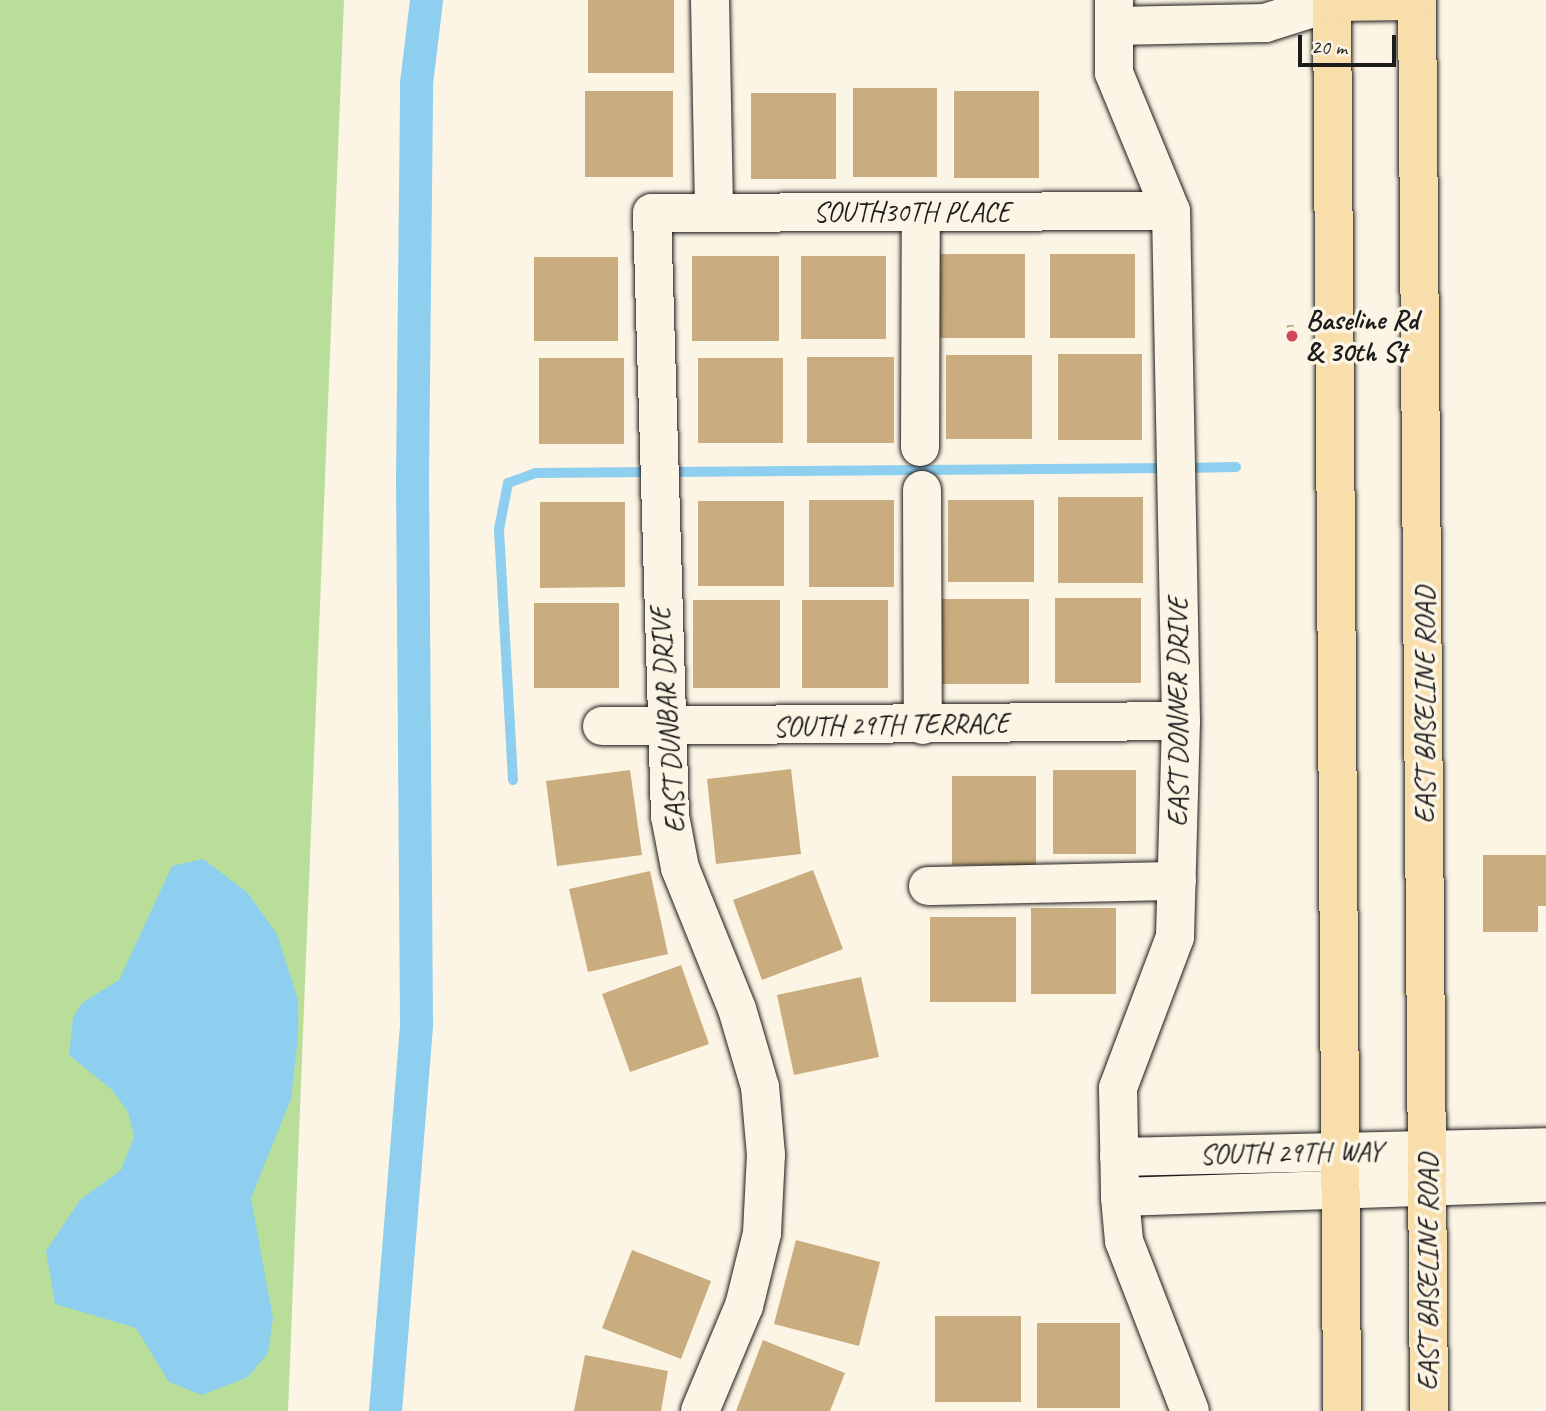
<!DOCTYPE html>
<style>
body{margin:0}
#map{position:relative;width:1546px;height:1411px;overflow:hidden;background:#fcf5e5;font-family:Caveat,sans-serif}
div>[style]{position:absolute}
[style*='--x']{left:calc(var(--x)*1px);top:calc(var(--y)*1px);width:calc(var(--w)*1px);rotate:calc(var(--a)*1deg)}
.green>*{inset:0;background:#b9de99}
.water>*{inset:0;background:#8ecff0}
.stream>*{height:10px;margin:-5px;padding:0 5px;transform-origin:5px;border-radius:5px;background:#8ecff0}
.canal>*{height:33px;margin:-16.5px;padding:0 16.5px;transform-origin:16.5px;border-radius:16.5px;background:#8ecff0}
.building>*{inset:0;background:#c9ad7e}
.roads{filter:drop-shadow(0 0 2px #1c1c1c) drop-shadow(0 0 2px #1c1c1c)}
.minor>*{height:38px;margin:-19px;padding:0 19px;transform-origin:19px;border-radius:19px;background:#fcf5e5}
.major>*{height:38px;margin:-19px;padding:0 19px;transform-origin:19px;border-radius:19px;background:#f8deab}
.dots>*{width:19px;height:19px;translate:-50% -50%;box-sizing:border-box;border:4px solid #fcf5e5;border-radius:50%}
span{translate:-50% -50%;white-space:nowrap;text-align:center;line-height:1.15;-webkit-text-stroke:7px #fcf5e5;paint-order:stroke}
.street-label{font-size:28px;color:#1c1c1c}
.poi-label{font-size:28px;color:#1c1c1c;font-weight:700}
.left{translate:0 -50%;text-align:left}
.scale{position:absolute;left:1298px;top:35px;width:98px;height:32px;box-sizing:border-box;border:4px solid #1c1c1c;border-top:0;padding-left:9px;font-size:21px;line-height:24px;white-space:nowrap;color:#1c1c1c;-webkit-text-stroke:5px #fcf5e5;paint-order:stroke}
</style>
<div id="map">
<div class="green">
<div style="clip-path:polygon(0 0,344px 0,288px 1411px,0 1411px)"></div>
</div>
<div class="water">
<div style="clip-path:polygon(203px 859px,247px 892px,277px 934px,298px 1000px,298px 1036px,291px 1099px,251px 1198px,273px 1318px,268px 1353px,248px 1377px,202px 1395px,169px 1382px,136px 1328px,55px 1304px,46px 1251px,80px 1200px,121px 1170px,134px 1137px,128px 1112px,112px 1090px,69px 1055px,73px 1017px,82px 1003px,119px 980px,172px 866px)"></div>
</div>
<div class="stream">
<div style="--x:1184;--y:468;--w:52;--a:-1.1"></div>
<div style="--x:666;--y:472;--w:503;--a:-0.46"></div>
<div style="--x:513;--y:780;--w:251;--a:-93.2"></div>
<div style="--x:499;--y:529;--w:47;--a:-78.9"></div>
<div style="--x:508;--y:483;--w:29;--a:-20"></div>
<div style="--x:535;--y:473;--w:116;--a:-0.5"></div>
</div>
<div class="canal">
<div style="--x:385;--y:1411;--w:389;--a:-85.4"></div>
<div style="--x:416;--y:1023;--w:543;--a:-90.42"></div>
<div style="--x:412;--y:480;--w:397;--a:-89.4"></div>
<div style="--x:416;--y:83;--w:84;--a:-83.1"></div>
</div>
<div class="building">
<div style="clip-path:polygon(588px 0,674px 0,674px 73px,588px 73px)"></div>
<div style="clip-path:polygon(853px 88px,937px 88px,937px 177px,853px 177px)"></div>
<div style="clip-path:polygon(585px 91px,673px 91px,673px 177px,585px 177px)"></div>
<div style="clip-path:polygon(954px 91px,1039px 91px,1039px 178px,954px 178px)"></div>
<div style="clip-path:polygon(751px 93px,836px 93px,836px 179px,751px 179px)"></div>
<div style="clip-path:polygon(939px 254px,1025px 254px,1025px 338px,939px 338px)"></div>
<div style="clip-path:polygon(1050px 254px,1135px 254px,1135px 338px,1050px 338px)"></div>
<div style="clip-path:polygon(692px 256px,779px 256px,779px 341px,692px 341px)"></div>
<div style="clip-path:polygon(801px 256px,886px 256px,886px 339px,801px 339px)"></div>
<div style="clip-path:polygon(534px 257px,618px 257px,618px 341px,534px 341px)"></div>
<div style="clip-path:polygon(1287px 325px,1294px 325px,1294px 342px,1287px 342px)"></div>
<div style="clip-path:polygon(1058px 354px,1142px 354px,1142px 440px,1058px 440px)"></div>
<div style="clip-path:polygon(946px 355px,1032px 355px,1032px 439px,946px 439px)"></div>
<div style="clip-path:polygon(807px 357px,894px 357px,894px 443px,807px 443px)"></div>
<div style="clip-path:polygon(539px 358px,624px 358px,624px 444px,539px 444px)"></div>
<div style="clip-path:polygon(698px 358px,783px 358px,783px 443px,698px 443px)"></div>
<div style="clip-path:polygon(1058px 497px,1143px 497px,1143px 583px,1058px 583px)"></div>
<div style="clip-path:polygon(809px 500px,894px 500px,894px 587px,809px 587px)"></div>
<div style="clip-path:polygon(948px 500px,1034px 500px,1034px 582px,948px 582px)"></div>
<div style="clip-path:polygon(698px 501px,784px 501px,784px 586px,698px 586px)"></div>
<div style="clip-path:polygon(540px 502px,625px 502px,625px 587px,540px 588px)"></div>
<div style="clip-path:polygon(1055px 598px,1141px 598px,1141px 683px,1055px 683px)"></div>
<div style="clip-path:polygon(942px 599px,1029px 599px,1029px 684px,942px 684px)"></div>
<div style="clip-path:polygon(693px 600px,780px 600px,780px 688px,693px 688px)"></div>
<div style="clip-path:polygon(802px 600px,888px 600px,888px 688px,802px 688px)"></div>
<div style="clip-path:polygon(534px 603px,619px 603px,619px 688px,534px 688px)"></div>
<div style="clip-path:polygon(791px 769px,801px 854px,716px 864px,707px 779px)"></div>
<div style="clip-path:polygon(630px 770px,642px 855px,557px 866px,546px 781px)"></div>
<div style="clip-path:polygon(1053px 770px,1136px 770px,1136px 854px,1053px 854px)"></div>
<div style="clip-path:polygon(952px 776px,1036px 776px,1036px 865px,952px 865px)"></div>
<div style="clip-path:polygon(1483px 855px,1546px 855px,1546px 906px,1538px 906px,1538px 932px,1483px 932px)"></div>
<div style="clip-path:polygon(813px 870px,843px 949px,762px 980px,733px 900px)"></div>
<div style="clip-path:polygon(650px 871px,668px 954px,588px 972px,569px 889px)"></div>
<div style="clip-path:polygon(1031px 908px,1116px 908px,1116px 994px,1031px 994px)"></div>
<div style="clip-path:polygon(930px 917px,1016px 917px,1016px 1002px,930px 1002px)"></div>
<div style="clip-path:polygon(681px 965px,709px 1044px,630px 1072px,602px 994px)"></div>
<div style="clip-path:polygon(861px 977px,879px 1057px,794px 1075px,777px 995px)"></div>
<div style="clip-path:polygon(796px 1240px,880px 1262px,859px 1346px,774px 1324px)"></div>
<div style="clip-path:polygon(632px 1250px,711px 1281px,681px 1359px,602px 1328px)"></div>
<div style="clip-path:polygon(935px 1316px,1021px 1316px,1021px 1402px,935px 1402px)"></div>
<div style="clip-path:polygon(1037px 1323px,1120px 1323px,1120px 1408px,1037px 1408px)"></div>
<div style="clip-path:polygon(763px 1340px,845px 1373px,830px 1411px,736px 1411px)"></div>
<div style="clip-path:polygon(585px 1355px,668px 1371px,661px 1411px,574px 1411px)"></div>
</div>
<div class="roads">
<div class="minor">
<div style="--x:710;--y:0;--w:213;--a:88.9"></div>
<div style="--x:1114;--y:0;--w:73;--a:90"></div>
<div style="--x:1114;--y:73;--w:149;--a:67.6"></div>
<div style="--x:1171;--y:211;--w:510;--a:88.88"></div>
<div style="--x:1181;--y:721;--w:216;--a:91.6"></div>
<div style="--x:1175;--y:937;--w:161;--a:110.7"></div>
<div style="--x:1118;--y:1088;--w:109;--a:88.9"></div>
<div style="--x:1120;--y:1197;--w:44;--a:84.8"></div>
<div style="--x:1124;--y:1241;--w:182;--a:68.8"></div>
<div style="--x:1114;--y:26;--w:151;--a:-1.1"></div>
<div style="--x:1265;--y:23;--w:70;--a:-17.4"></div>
<div style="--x:920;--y:447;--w:235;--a:-89.8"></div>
<div style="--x:922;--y:490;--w:235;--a:89.8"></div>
<div style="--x:602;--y:726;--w:579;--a:-0.49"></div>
<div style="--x:928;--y:886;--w:249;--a:-1.2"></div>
<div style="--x:1119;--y:1157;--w:427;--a:-1.3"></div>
<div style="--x:1120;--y:1197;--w:426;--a:-1.9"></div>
<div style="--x:700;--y:1411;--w:114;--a:-67.3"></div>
<div style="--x:744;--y:1306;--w:75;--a:-76.1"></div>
<div style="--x:762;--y:1233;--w:78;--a:-87.1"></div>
<div style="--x:766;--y:1155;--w:68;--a:-95"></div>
<div style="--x:760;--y:1087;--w:81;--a:-106.4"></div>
<div style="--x:737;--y:1009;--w:152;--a:-112"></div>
<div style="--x:680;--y:868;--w:53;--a:-100.9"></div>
<div style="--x:670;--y:816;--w:603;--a:-91.71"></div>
<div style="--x:652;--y:213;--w:519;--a:-0.22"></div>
</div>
<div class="major">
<div style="--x:1332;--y:0;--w:1411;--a:89.59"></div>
<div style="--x:1417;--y:0;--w:1411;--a:89.51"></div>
<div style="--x:1332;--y:2;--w:85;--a:-0.7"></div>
</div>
</div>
<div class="dots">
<div style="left:1292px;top:336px;background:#d1495b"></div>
</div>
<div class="street-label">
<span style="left:912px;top:212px">SOUTH30TH PLACE</span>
<span style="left:1425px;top:705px;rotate:-90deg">EAST BASELINE ROAD</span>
<span style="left:1178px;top:712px;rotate:-90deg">EAST DONNER DRIVE</span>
<span style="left:668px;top:720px;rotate:-94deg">EAST DUNBAR DRIVE</span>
<span style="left:891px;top:725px;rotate:-1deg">SOUTH 29TH TERRACE</span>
<span style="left:1291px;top:1153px;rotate:-1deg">SOUTH 29TH WAY</span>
<span style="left:1428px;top:1272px;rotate:-90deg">EAST BASELINE ROAD</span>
</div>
<div class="poi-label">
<span class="left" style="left:1306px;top:336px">Baseline Rd<br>&amp; 30th St</span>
</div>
<div class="scale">20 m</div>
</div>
